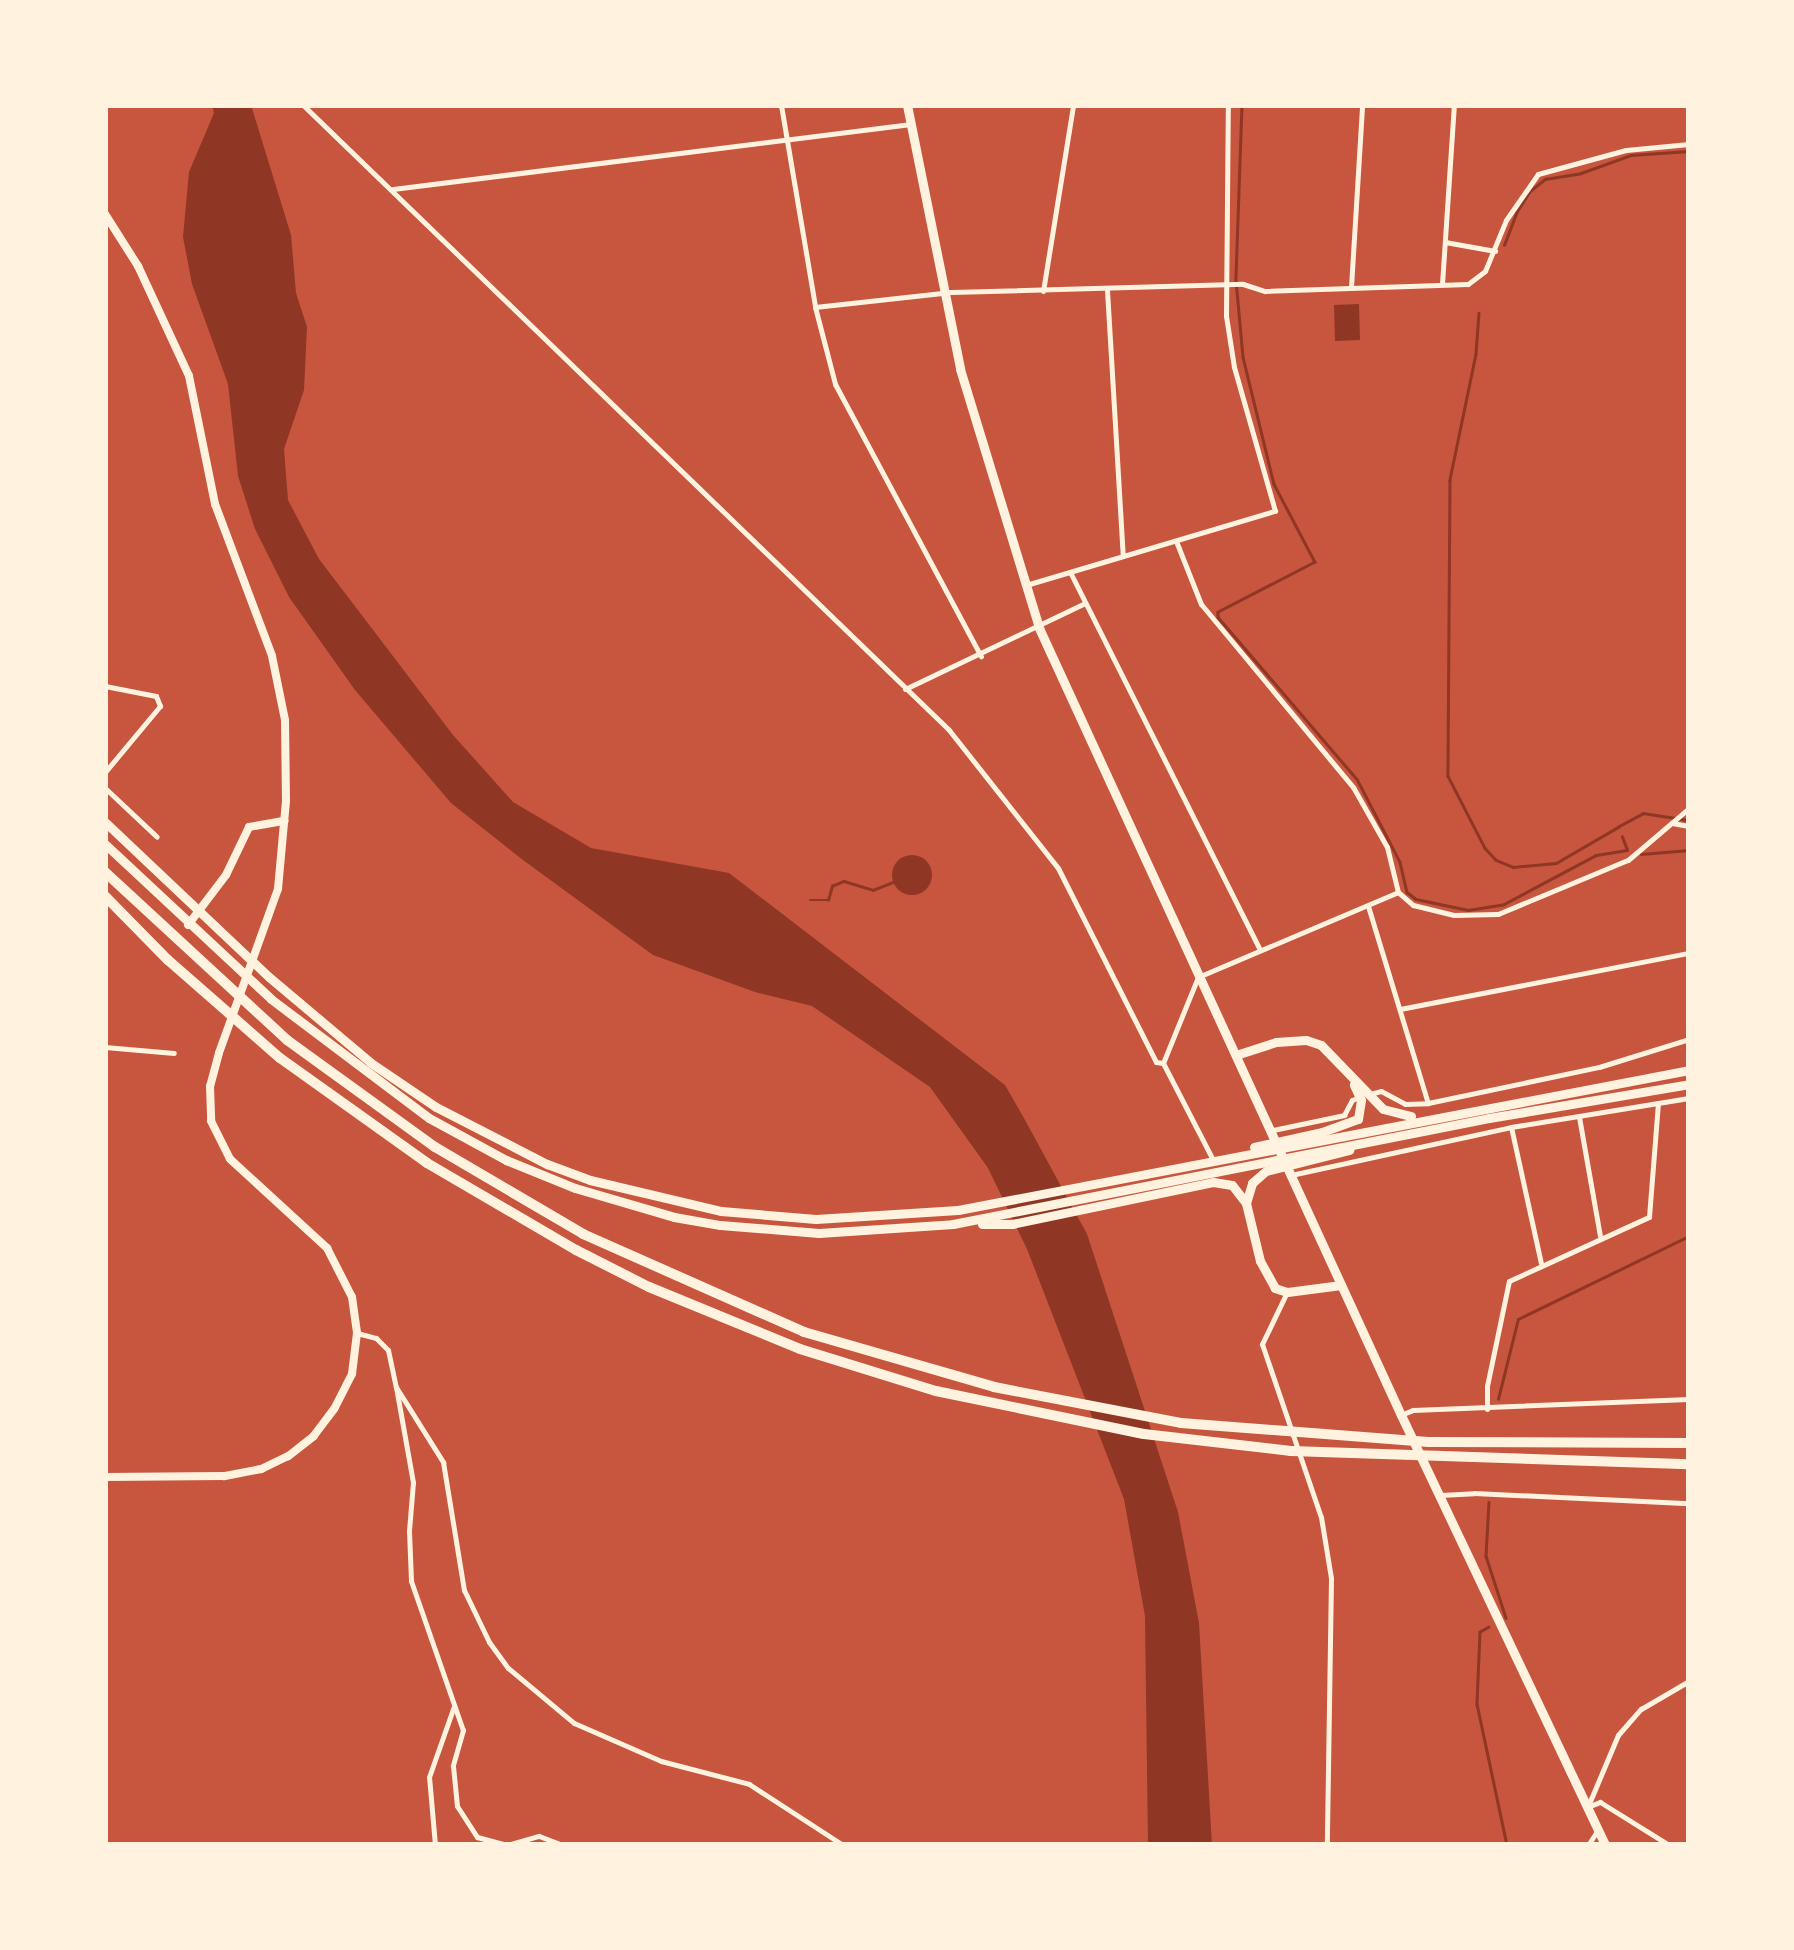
<!DOCTYPE html>
<style>
body{margin:0}
#map{position:relative;width:1794px;height:1950px;overflow:hidden;background:#c8553d;font-family:Bitter,serif}
div>[style]{position:absolute}
[style*='--x']{left:calc(var(--x)*1px);top:calc(var(--y)*1px);width:calc(var(--w)*1px);rotate:calc(var(--a)*1deg)}
.water>*{inset:0;background:#8f3625}
.round{border-radius:50%}
.stream>*{height:2.5px;margin:-1.25px;padding:0 1.25px;transform-origin:1.25px;border-radius:1.25px;background:#8f3625}
.minor>*{height:5px;margin:-2.5px;padding:0 2.5px;transform-origin:2.5px;border-radius:2.5px;background:#fff3e0}
.tertiary>*{height:8px;margin:-4px;padding:0 4px;transform-origin:4px;border-radius:4px;background:#fff3e0}
.secondary>*{height:8px;margin:-4px;padding:0 4px;transform-origin:4px;border-radius:4px;background:#fff3e0}
.trunk>*{height:9px;margin:-4.5px;padding:0 4.5px;transform-origin:4.5px;border-radius:4.5px;background:#fff3e0}
.motorway>*{height:10px;margin:-5px;padding:0 5px;transform-origin:5px;border-radius:5px;background:#fff3e0}
span{translate:-50% -50%;white-space:nowrap;text-align:center;line-height:1.15;-webkit-text-stroke:10px #fff3e0;paint-order:stroke}
.frame{position:absolute;inset:0;border:108px solid #fff3e0;pointer-events:none}
</style>
<div id="map">
<div class="water">
<div style="clip-path:polygon(212px 105px,251px 105px,291px 235px,296px 293px,307px 327px,304px 390px,284px 449px,288px 500px,319px 559px,453px 735px,513px 802px,591px 848px,729px 873px,1005px 1085px,1025px 1120px,1087px 1234px,1178px 1512px,1199px 1623px,1212px 1845px,1148px 1845px,1145px 1616px,1124px 1499px,1027px 1249px,988px 1168px,930px 1087px,812px 1006px,755px 992px,653px 955px,523px 860px,451px 803px,355px 690px,289px 597px,255px 529px,238px 476px,228px 384px,192px 284px,183px 237px,189px 172px,214px 113px)"></div>
<div style="clip-path:polygon(1359px 304px,1360px 340px,1335px 341px,1334px 305px)"></div>
<div class="round" style="left:892px;top:855px;width:40px;height:40px"></div>
</div>
<div class="stream">
<div style="--x:1242;--y:105;--w:175;--a:92"></div>
<div style="--x:1236;--y:280;--w:77;--a:84.8"></div>
<div style="--x:1243;--y:357;--w:131;--a:76.3"></div>
<div style="--x:1274;--y:484;--w:88;--a:62.3"></div>
<div style="--x:1315;--y:562;--w:109;--a:152.7"></div>
<div style="--x:1218;--y:612;--w:5;--a:90"></div>
<div style="--x:1218;--y:617;--w:213;--a:49.4"></div>
<div style="--x:1357;--y:779;--w:93;--a:62.6"></div>
<div style="--x:1400;--y:862;--w:31;--a:77"></div>
<div style="--x:1407;--y:892;--w:11;--a:38"></div>
<div style="--x:1416;--y:899;--w:53;--a:11.9"></div>
<div style="--x:1468;--y:910;--w:36;--a:-9"></div>
<div style="--x:1504;--y:904;--w:104;--a:-28"></div>
<div style="--x:1596;--y:855;--w:31;--a:-9"></div>
<div style="--x:1627;--y:850;--w:14;--a:-111"></div>
<div style="--x:1504;--y:245;--w:34;--a:-69"></div>
<div style="--x:1516;--y:213;--w:25;--a:-58"></div>
<div style="--x:1529;--y:192;--w:21;--a:-39"></div>
<div style="--x:1545;--y:179;--w:36;--a:-9"></div>
<div style="--x:1581;--y:173;--w:53;--a:-19.8"></div>
<div style="--x:1631;--y:155;--w:58;--a:-3.9"></div>
<div style="--x:1479;--y:313;--w:41;--a:94.2"></div>
<div style="--x:1476;--y:354;--w:129;--a:101.7"></div>
<div style="--x:1450;--y:480;--w:296;--a:90.4"></div>
<div style="--x:1448;--y:776;--w:81;--a:62.8"></div>
<div style="--x:1485;--y:848;--w:16;--a:47"></div>
<div style="--x:1496;--y:860;--w:18;--a:22"></div>
<div style="--x:1513;--y:867;--w:43;--a:-5.3"></div>
<div style="--x:1556;--y:863;--w:72;--a:-30.1"></div>
<div style="--x:1619;--y:826;--w:27;--a:-28"></div>
<div style="--x:1643;--y:813;--w:47;--a:8.7"></div>
<div style="--x:1641;--y:854;--w:48;--a:-4.8"></div>
<div style="--x:810;--y:900;--w:18;--a:0"></div>
<div style="--x:828;--y:900;--w:15;--a:-74"></div>
<div style="--x:832;--y:886;--w:13;--a:-23"></div>
<div style="--x:844;--y:881;--w:30;--a:17"></div>
<div style="--x:873;--y:890;--w:22;--a:-22"></div>
<div style="--x:1498;--y:1399;--w:82;--a:-76"></div>
<div style="--x:1518;--y:1319;--w:190;--a:-25.9"></div>
<div style="--x:1489;--y:1502;--w:54;--a:93.2"></div>
<div style="--x:1486;--y:1556;--w:65;--a:72.1"></div>
<div style="--x:1489;--y:1627;--w:10;--a:151"></div>
<div style="--x:1480;--y:1632;--w:72;--a:92.4"></div>
<div style="--x:1477;--y:1704;--w:144;--a:78"></div>
</div>
<div class="minor">
<div style="--x:303;--y:105;--w:899;--a:44.05"></div>
<div style="--x:949;--y:730;--w:176;--a:51.7"></div>
<div style="--x:1058;--y:868;--w:217;--a:63.2"></div>
<div style="--x:1156;--y:1062;--w:7;--a:8"></div>
<div style="--x:1163;--y:1063;--w:109;--a:62.7"></div>
<div style="--x:781;--y:105;--w:205;--a:80.4"></div>
<div style="--x:815;--y:307;--w:80;--a:75.4"></div>
<div style="--x:835;--y:384;--w:309;--a:61.8"></div>
<div style="--x:393;--y:189;--w:522;--a:-7.15"></div>
<div style="--x:1445;--y:242;--w:51;--a:10.2"></div>
<div style="--x:1442;--y:284;--w:179;--a:-86.2"></div>
<div style="--x:1351;--y:287;--w:182;--a:-86.5"></div>
<div style="--x:1107;--y:290;--w:266;--a:86.6"></div>
<div style="--x:1043;--y:291;--w:188;--a:-80.8"></div>
<div style="--x:815;--y:307;--w:137;--a:-6.3"></div>
<div style="--x:951;--y:292;--w:292;--a:-1.6"></div>
<div style="--x:1243;--y:284;--w:23;--a:18"></div>
<div style="--x:1265;--y:291;--w:203;--a:-2"></div>
<div style="--x:1468;--y:284;--w:21;--a:-37"></div>
<div style="--x:1485;--y:271;--w:55;--a:-67.6"></div>
<div style="--x:1506;--y:220;--w:56;--a:-55.2"></div>
<div style="--x:1538;--y:174;--w:91;--a:-15.3"></div>
<div style="--x:1626;--y:150;--w:63;--a:-5.4"></div>
<div style="--x:1176;--y:541;--w:68;--a:68.4"></div>
<div style="--x:1201;--y:604;--w:238;--a:50.3"></div>
<div style="--x:1353;--y:787;--w:69;--a:60.5"></div>
<div style="--x:1387;--y:847;--w:46;--a:76.3"></div>
<div style="--x:1398;--y:892;--w:20;--a:41"></div>
<div style="--x:1413;--y:905;--w:42;--a:13.7"></div>
<div style="--x:1454;--y:915;--w:44;--a:-1.3"></div>
<div style="--x:1498;--y:914;--w:141;--a:-22.6"></div>
<div style="--x:1628;--y:860;--w:80;--a:-40.4"></div>
<div style="--x:1070;--y:572;--w:422;--a:63.3"></div>
<div style="--x:1026;--y:585;--w:260;--a:-16.6"></div>
<div style="--x:1275;--y:511;--w:150;--a:-105.9"></div>
<div style="--x:1234;--y:367;--w:52;--a:-98.9"></div>
<div style="--x:1226;--y:316;--w:211;--a:-89.5"></div>
<div style="--x:105;--y:686;--w:52;--a:11.1"></div>
<div style="--x:156;--y:696;--w:11;--a:68"></div>
<div style="--x:160;--y:706;--w:86;--a:129.8"></div>
<div style="--x:905;--y:689;--w:199;--a:-25.5"></div>
<div style="--x:105;--y:788;--w:71;--a:43.3"></div>
<div style="--x:1672;--y:823;--w:17;--a:10"></div>
<div style="--x:1368;--y:906;--w:206;--a:73.1"></div>
<div style="--x:1400;--y:1009;--w:294;--a:-11"></div>
<div style="--x:105;--y:1047;--w:69;--a:5"></div>
<div style="--x:1163;--y:1063;--w:93;--a:-67.9"></div>
<div style="--x:1198;--y:977;--w:217;--a:-23"></div>
<div style="--x:1370;--y:1094;--w:11;--a:-15"></div>
<div style="--x:1381;--y:1091;--w:27;--a:28"></div>
<div style="--x:1405;--y:1104;--w:23;--a:-2"></div>
<div style="--x:1428;--y:1103;--w:175;--a:-11.9"></div>
<div style="--x:1599;--y:1067;--w:94;--a:-17.3"></div>
<div style="--x:1579;--y:1117;--w:121;--a:80"></div>
<div style="--x:1511;--y:1127;--w:139;--a:77.6"></div>
<div style="--x:1273;--y:1130;--w:73;--a:-11.9"></div>
<div style="--x:1344;--y:1115;--w:17;--a:-62"></div>
<div style="--x:1352;--y:1100;--w:9;--a:-21"></div>
<div style="--x:1291;--y:1175;--w:225;--a:-12.3"></div>
<div style="--x:1511;--y:1127;--w:180;--a:-9.3"></div>
<div style="--x:1287;--y:1292;--w:58;--a:115.7"></div>
<div style="--x:1262;--y:1344;--w:183;--a:71.2"></div>
<div style="--x:1321;--y:1517;--w:62;--a:80.7"></div>
<div style="--x:1331;--y:1578;--w:267;--a:90.9"></div>
<div style="--x:357;--y:1333;--w:20;--a:15"></div>
<div style="--x:376;--y:1338;--w:17;--a:45"></div>
<div style="--x:388;--y:1350;--w:38;--a:78"></div>
<div style="--x:396;--y:1387;--w:97;--a:79.9"></div>
<div style="--x:413;--y:1482;--w:49;--a:94.7"></div>
<div style="--x:409;--y:1531;--w:50;--a:87.7"></div>
<div style="--x:411;--y:1581;--w:158;--a:70.8"></div>
<div style="--x:463;--y:1730;--w:37;--a:106"></div>
<div style="--x:453;--y:1766;--w:40;--a:84.3"></div>
<div style="--x:457;--y:1806;--w:37;--a:57"></div>
<div style="--x:477;--y:1837;--w:30;--a:15"></div>
<div style="--x:396;--y:1387;--w:89;--a:57.9"></div>
<div style="--x:443;--y:1462;--w:130;--a:80.7"></div>
<div style="--x:464;--y:1590;--w:58;--a:64.3"></div>
<div style="--x:489;--y:1642;--w:32;--a:54"></div>
<div style="--x:508;--y:1668;--w:86;--a:39.8"></div>
<div style="--x:574;--y:1723;--w:95;--a:23.6"></div>
<div style="--x:661;--y:1761;--w:91;--a:14.6"></div>
<div style="--x:749;--y:1784;--w:112;--a:33"></div>
<div style="--x:1487;--y:1409;--w:23;--a:-90"></div>
<div style="--x:1487;--y:1386;--w:107;--a:-78.2"></div>
<div style="--x:1509;--y:1281;--w:154;--a:-24.6"></div>
<div style="--x:1649;--y:1217;--w:114;--a:-85.5"></div>
<div style="--x:1401;--y:1415;--w:13;--a:-23"></div>
<div style="--x:1413;--y:1410;--w:276;--a:-2.3"></div>
<div style="--x:1440;--y:1495;--w:34;--a:-3"></div>
<div style="--x:1474;--y:1493;--w:215;--a:2.7"></div>
<div style="--x:1588;--y:1806;--w:77;--a:-67.1"></div>
<div style="--x:1618;--y:1735;--w:35;--a:-49"></div>
<div style="--x:1641;--y:1709;--w:56;--a:-30.3"></div>
<div style="--x:1590;--y:1806;--w:11;--a:-22"></div>
<div style="--x:1600;--y:1802;--w:81;--a:31.9"></div>
<div style="--x:435;--y:1845;--w:68;--a:-95"></div>
<div style="--x:429;--y:1777;--w:75;--a:-70.6"></div>
<div style="--x:507;--y:1845;--w:33;--a:-16"></div>
<div style="--x:539;--y:1836;--w:26;--a:21"></div>
<div style="--x:1588;--y:1845;--w:17;--a:-57"></div>
</div>
<div class="tertiary">
<div style="--x:188;--y:925;--w:63;--a:-52.8"></div>
<div style="--x:226;--y:875;--w:53;--a:-64.4"></div>
<div style="--x:249;--y:827;--w:36;--a:-10"></div>
</div>
<div class="secondary">
<div style="--x:105;--y:214;--w:62;--a:57.6"></div>
<div style="--x:138;--y:266;--w:121;--a:65.1"></div>
<div style="--x:189;--y:376;--w:131;--a:78.5"></div>
<div style="--x:215;--y:504;--w:162;--a:69.4"></div>
<div style="--x:272;--y:656;--w:65;--a:78.5"></div>
<div style="--x:285;--y:720;--w:81;--a:89.3"></div>
<div style="--x:286;--y:801;--w:88;--a:95.2"></div>
<div style="--x:278;--y:889;--w:174;--a:109.8"></div>
<div style="--x:219;--y:1053;--w:34;--a:105"></div>
<div style="--x:210;--y:1086;--w:35;--a:88"></div>
<div style="--x:211;--y:1121;--w:42;--a:63.4"></div>
<div style="--x:230;--y:1159;--w:132;--a:42.5"></div>
<div style="--x:327;--y:1248;--w:55;--a:63"></div>
<div style="--x:352;--y:1297;--w:36;--a:82"></div>
<div style="--x:357;--y:1333;--w:41;--a:97"></div>
<div style="--x:352;--y:1374;--w:39;--a:117"></div>
<div style="--x:334;--y:1409;--w:34;--a:127"></div>
<div style="--x:314;--y:1436;--w:33;--a:142"></div>
<div style="--x:288;--y:1456;--w:30;--a:154"></div>
<div style="--x:261;--y:1469;--w:38;--a:169"></div>
<div style="--x:224;--y:1476;--w:119;--a:179.5"></div>
</div>
<div class="trunk">
<div style="--x:907;--y:105;--w:269;--a:78.6"></div>
<div style="--x:960;--y:369;--w:271;--a:73"></div>
<div style="--x:1039;--y:628;--w:866;--a:65.3"></div>
<div style="--x:1401;--y:1415;--w:476;--a:64.6"></div>
<div style="--x:105;--y:822;--w:226;--a:43.4"></div>
<div style="--x:269;--y:977;--w:133;--a:40.1"></div>
<div style="--x:371;--y:1063;--w:78;--a:34.1"></div>
<div style="--x:436;--y:1107;--w:125;--a:27.2"></div>
<div style="--x:547;--y:1164;--w:46;--a:20.4"></div>
<div style="--x:590;--y:1180;--w:135;--a:13.3"></div>
<div style="--x:721;--y:1211;--w:95;--a:4.8"></div>
<div style="--x:816;--y:1219;--w:142;--a:-3.6"></div>
<div style="--x:958;--y:1210;--w:744;--a:-10.84"></div>
<div style="--x:105;--y:844;--w:227;--a:43"></div>
<div style="--x:271;--y:999;--w:198;--a:37"></div>
<div style="--x:429;--y:1118;--w:88;--a:28.6"></div>
<div style="--x:506;--y:1160;--w:74;--a:22.1"></div>
<div style="--x:575;--y:1188;--w:103;--a:16.3"></div>
<div style="--x:674;--y:1217;--w:47;--a:9.9"></div>
<div style="--x:720;--y:1225;--w:99;--a:4.6"></div>
<div style="--x:819;--y:1233;--w:134;--a:-3.8"></div>
<div style="--x:953;--y:1224;--w:546;--a:-11.19"></div>
<div style="--x:1489;--y:1118;--w:203;--a:-9.6"></div>
<div style="--x:1236;--y:1055;--w:42;--a:-18"></div>
<div style="--x:1276;--y:1042;--w:30;--a:-4"></div>
<div style="--x:1306;--y:1040;--w:16;--a:18"></div>
<div style="--x:1321;--y:1045;--w:89;--a:45.9"></div>
<div style="--x:1383;--y:1109;--w:29;--a:14"></div>
<div style="--x:1254;--y:1147;--w:70;--a:-12.4"></div>
<div style="--x:1322;--y:1132;--w:38;--a:-20"></div>
<div style="--x:1358;--y:1119;--w:19;--a:-81"></div>
<div style="--x:1361;--y:1100;--w:17;--a:-115"></div>
<div style="--x:982;--y:1224;--w:30;--a:0"></div>
<div style="--x:1012;--y:1224;--w:205;--a:-11.8"></div>
<div style="--x:1213;--y:1182;--w:19;--a:9"></div>
<div style="--x:1232;--y:1185;--w:23;--a:52"></div>
<div style="--x:1341;--y:1285;--w:54;--a:172.6"></div>
<div style="--x:1287;--y:1292;--w:13;--a:-162"></div>
<div style="--x:1275;--y:1288;--w:31;--a:-119"></div>
<div style="--x:1260;--y:1261;--w:60;--a:-103.6"></div>
<div style="--x:1246;--y:1203;--w:21;--a:-73"></div>
<div style="--x:1252;--y:1183;--w:18;--a:-41"></div>
<div style="--x:1266;--y:1171;--w:86;--a:-14.2"></div>
</div>
<div class="motorway">
<div style="--x:105;--y:872;--w:248;--a:42.7"></div>
<div style="--x:287;--y:1040;--w:183;--a:35.9"></div>
<div style="--x:435;--y:1147;--w:172;--a:30.4"></div>
<div style="--x:583;--y:1234;--w:242;--a:23.9"></div>
<div style="--x:804;--y:1332;--w:198;--a:16.1"></div>
<div style="--x:994;--y:1387;--w:190;--a:10.9"></div>
<div style="--x:1181;--y:1423;--w:248;--a:4.4"></div>
<div style="--x:1428;--y:1442;--w:261;--a:0.2"></div>
<div style="--x:105;--y:896;--w:90;--a:45.5"></div>
<div style="--x:168;--y:960;--w:149;--a:41.2"></div>
<div style="--x:280;--y:1058;--w:181;--a:35.5"></div>
<div style="--x:427;--y:1163;--w:173;--a:30.3"></div>
<div style="--x:576;--y:1250;--w:82;--a:26.9"></div>
<div style="--x:649;--y:1287;--w:163;--a:22.3"></div>
<div style="--x:800;--y:1349;--w:142;--a:17.2"></div>
<div style="--x:936;--y:1391;--w:212;--a:11.7"></div>
<div style="--x:1144;--y:1434;--w:148;--a:6.6"></div>
<div style="--x:1291;--y:1451;--w:398;--a:1.9"></div>
</div>
<div class="frame"></div>
</div>
